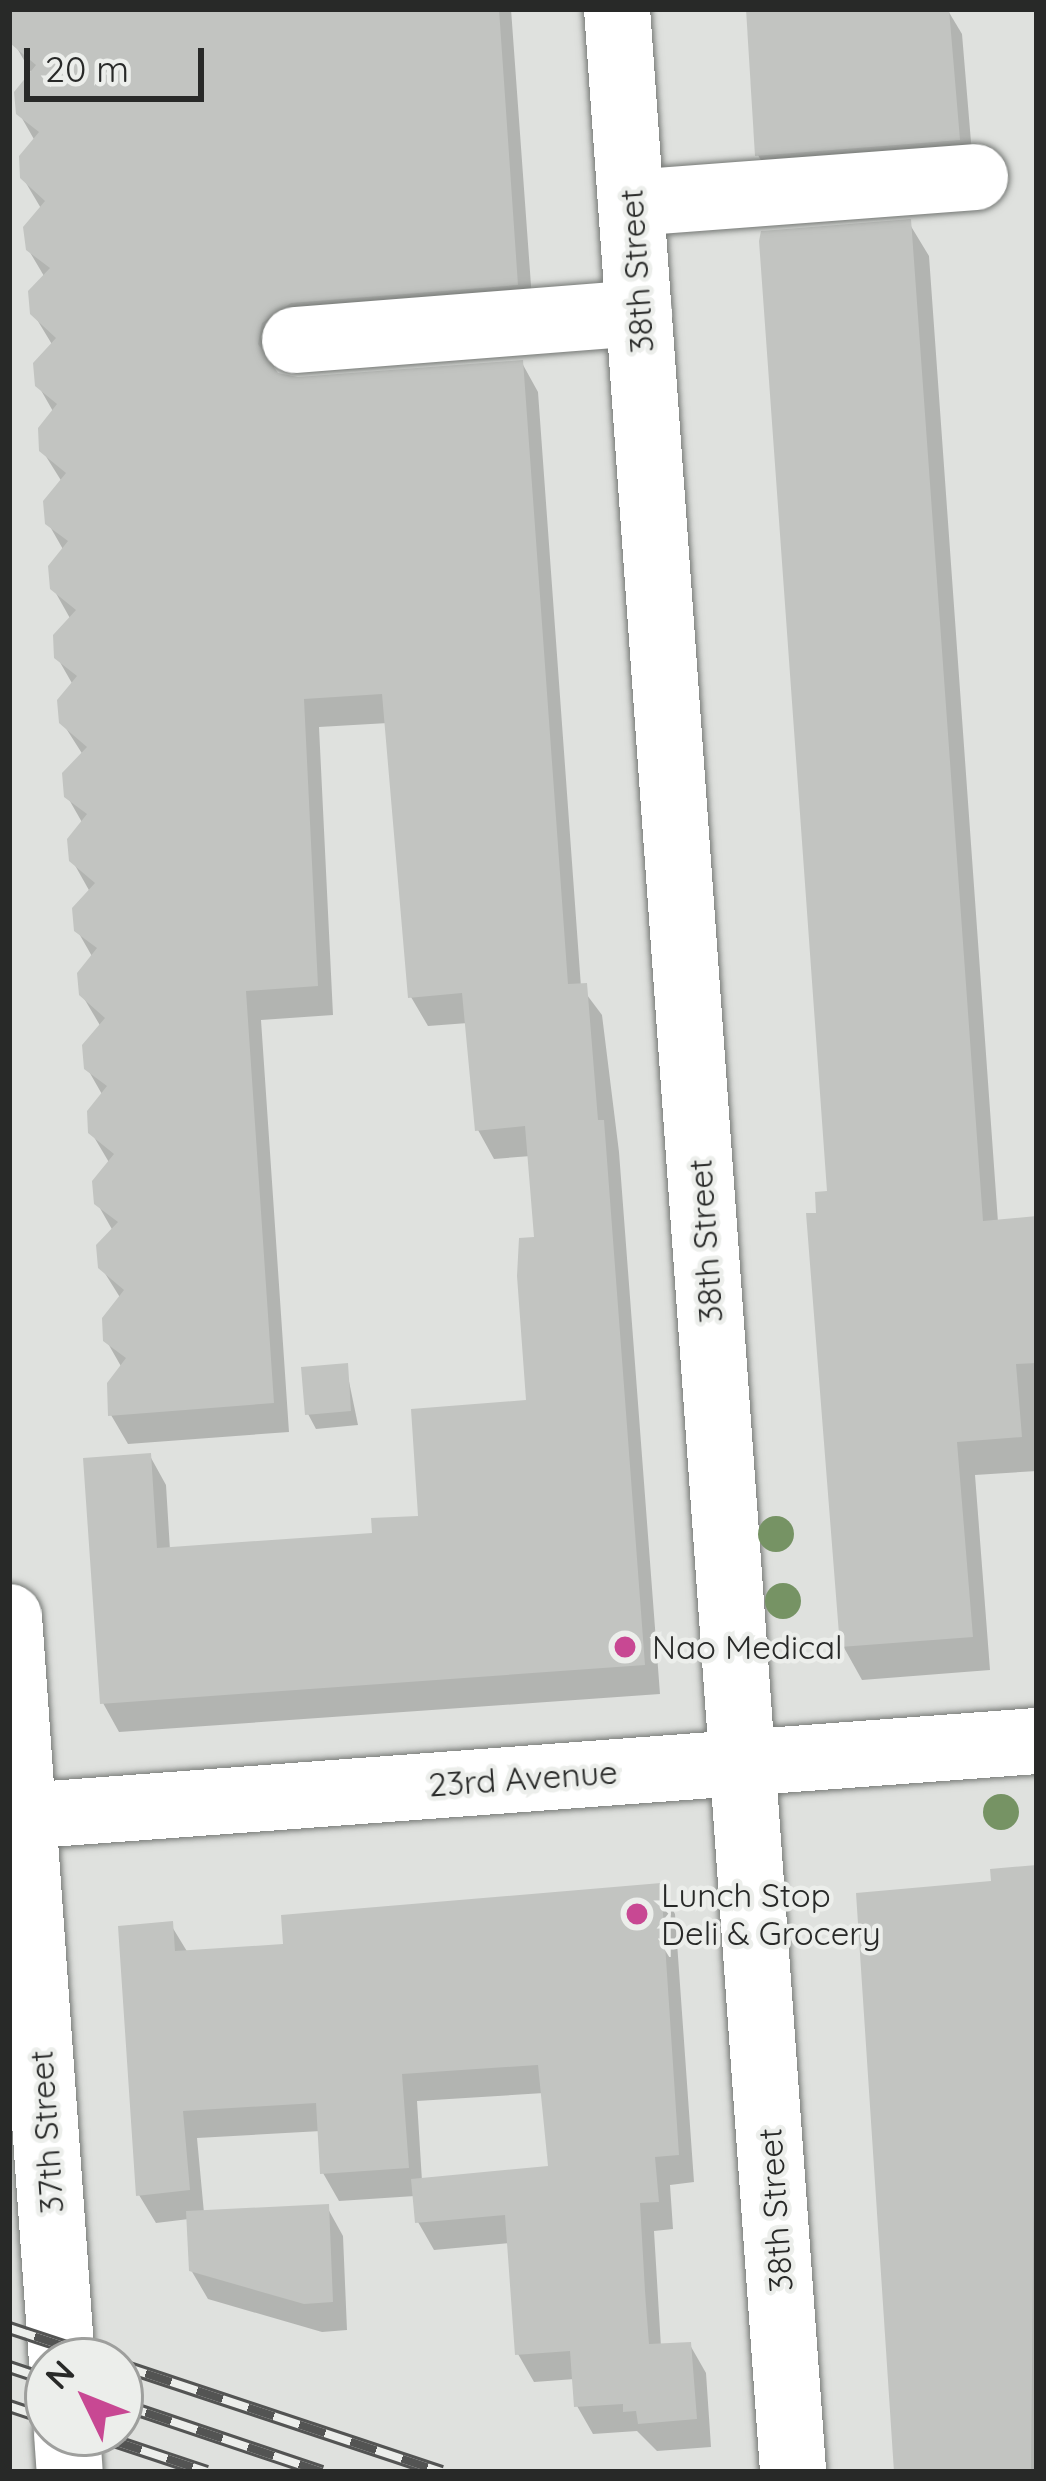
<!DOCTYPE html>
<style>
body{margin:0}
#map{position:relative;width:1046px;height:2481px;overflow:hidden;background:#dfe1de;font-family:Quicksand,sans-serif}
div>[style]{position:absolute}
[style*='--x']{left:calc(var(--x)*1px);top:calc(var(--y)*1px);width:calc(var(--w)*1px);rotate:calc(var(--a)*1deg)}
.shadow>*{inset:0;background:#0003}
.building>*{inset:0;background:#c2c4c1}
.roads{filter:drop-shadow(0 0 3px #757875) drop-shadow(0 0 3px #757875)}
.minor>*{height:66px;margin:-33px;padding:0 33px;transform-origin:33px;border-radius:33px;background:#fff}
.rail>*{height:14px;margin-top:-7px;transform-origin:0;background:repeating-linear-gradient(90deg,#eceeeb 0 27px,#535453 0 54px);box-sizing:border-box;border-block:3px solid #535453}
.trees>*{width:36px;height:36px;margin:-18px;border-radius:50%;background:#769364}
.dots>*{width:33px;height:33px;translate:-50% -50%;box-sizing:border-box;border:6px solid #eceeeb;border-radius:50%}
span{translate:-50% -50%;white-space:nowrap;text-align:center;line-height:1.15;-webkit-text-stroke:9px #eceeeb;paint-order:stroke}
.street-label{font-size:33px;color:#282928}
.poi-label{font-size:33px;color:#282928}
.left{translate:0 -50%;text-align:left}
.frame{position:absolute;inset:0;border:12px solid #282928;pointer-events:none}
.north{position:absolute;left:24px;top:2337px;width:120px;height:120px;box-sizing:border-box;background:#eceeeb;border:3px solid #9e9f9d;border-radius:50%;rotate:313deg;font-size:33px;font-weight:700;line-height:48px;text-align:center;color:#282928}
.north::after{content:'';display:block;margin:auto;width:42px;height:54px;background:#c84893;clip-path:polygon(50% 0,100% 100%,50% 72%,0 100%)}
.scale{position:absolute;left:24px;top:48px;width:180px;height:54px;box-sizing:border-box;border:6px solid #282928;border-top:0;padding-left:15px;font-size:36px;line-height:42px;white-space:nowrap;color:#282928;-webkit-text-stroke:9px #eceeeb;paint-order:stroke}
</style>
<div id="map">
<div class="shadow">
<div style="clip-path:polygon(23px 9px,511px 9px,533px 313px,277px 352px,273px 372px,298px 380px,522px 363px,538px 392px,581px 987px,602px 1015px,619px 1152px,660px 1694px,119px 1732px,103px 1703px,150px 1456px,166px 1485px,170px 1550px,375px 1536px,421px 1518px,529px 1403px,537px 1240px,531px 1156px,494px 1159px,478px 1130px,468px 1023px,428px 1026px,411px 997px,388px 723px,319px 727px,333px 1015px,261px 1020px,289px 1432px,128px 1444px,111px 1415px,122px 1368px,106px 1340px,121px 1299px,101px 1267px,113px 1231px,97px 1203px,110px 1164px,91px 1132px,103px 1096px,87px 1068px,101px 1027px,82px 995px,93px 958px,77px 930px,90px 892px,72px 860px,83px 824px,67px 796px,83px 755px,62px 722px,73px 685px,57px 657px,71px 620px,53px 588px,64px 551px,48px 523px,62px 482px,42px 450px,54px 413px,38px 385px,53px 346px,33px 313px,44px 276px,28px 249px,42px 210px,23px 178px,35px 141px,19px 113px,32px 74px,14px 43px)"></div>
<div style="clip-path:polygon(748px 9px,947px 9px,962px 34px,973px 166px,773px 181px,758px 155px)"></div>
<div style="clip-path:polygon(909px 223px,929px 256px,998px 1222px,1037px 1219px,1037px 1471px,975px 1475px,990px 1670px,862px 1680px,843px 1646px,819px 1215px,830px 1194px)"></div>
<div style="clip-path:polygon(346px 1367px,358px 1425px,316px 1429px,308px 1414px)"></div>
<div style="clip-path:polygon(1037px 1869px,1037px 2472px,897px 2472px,860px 1896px,994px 1884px,993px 1872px)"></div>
<div style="clip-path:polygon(evenodd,659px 1886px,675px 1914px,694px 2182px,670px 2185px,673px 2229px,654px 2231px,661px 2347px,690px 2345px,706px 2373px,711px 2447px,657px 2451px,637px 2431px,593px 2434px,577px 2406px,575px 2379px,534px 2382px,518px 2354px,510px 2243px,434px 2250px,418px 2222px,415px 2196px,339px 2201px,323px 2173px,321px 2131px,197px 2138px,204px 2213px,327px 2207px,343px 2236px,347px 2330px,322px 2332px,208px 2299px,191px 2270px,189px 2219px,156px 2223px,139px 2195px,171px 1925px,188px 1953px,287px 1947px,659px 1886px,544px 2093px,551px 2169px,422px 2181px,417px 2101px,544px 2093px)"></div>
</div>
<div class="building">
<div style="clip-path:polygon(9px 9px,499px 9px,518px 285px,291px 303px,262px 323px,258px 344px,278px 373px,298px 377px,523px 360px,568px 984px,587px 983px,598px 1120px,604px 1120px,645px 1665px,100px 1704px,83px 1458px,151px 1453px,157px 1548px,372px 1533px,371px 1518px,418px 1516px,411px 1409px,526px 1400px,517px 1276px,519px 1238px,534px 1237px,525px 1126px,475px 1131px,462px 993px,408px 998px,382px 694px,304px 699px,318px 986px,246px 991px,274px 1403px,108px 1416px,107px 1383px,126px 1358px,103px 1341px,102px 1318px,124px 1290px,98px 1268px,96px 1245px,118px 1222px,94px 1204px,92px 1181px,114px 1154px,88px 1133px,87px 1111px,107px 1086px,84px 1069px,82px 1045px,105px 1018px,79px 995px,77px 973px,97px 948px,74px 931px,72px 908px,95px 883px,69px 861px,67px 839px,87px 814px,64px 797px,62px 773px,87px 747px,59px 723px,57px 700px,77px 676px,54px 658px,53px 635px,76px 610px,50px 589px,48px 566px,68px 541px,45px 524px,43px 501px,66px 473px,39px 451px,38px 428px,57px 404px,35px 386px,33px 363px,56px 338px,30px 314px,28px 291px,50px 268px,26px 250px,23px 227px,45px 201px,20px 178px,19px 156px,39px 132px,16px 114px,14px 92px,36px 65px,11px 44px)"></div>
<div style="clip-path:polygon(746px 9px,949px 9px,960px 140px,755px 156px)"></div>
<div style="clip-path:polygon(911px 219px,983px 1221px,1037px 1216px,1037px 1363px,1016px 1364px,1022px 1437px,957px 1442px,973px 1637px,840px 1647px,806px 1213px,816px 1213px,815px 1192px,827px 1191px,759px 241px,761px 231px)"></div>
<div style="clip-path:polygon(348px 1363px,351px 1411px,305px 1415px,301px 1367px)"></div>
<div style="clip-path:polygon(1037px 1865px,1031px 2470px,894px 2472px,856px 1893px,991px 1881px,990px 1869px)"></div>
<div style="clip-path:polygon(661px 1883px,679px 2155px,655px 2157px,659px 2202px,640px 2203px,645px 2291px,649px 2344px,691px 2342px,697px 2419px,638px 2424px,636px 2411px,623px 2412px,623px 2404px,574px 2407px,570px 2351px,515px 2355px,505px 2215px,415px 2223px,411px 2179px,548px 2166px,538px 2065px,402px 2074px,409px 2168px,320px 2174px,316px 2103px,183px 2111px,190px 2190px,136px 2196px,118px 1926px,173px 1921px,175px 1951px,283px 1944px,281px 1915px)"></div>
<div style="clip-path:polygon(329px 2204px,333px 2302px,304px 2304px,189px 2271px,186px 2211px)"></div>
</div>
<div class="roads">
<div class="minor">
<div style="--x:617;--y:9;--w:2469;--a:85.91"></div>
<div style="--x:631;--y:203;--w:345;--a:-4.3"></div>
<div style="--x:295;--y:340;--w:345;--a:-4.5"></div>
<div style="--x:9;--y:1617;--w:746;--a:85.93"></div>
<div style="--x:9;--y:1817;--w:1031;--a:-4.23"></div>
<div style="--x:67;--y:2433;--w:39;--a:86"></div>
</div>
</div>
<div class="rail">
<div style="--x:9;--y:2328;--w:105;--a:18.3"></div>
<div style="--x:120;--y:2365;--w:339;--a:18.4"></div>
<div style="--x:9;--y:2367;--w:41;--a:18.4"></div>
<div style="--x:120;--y:2404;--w:213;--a:18.6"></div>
<div style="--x:9;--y:2406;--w:41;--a:18.4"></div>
<div style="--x:90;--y:2433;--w:123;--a:18.4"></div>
</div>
<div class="trees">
<div style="left:776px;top:1534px"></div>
<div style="left:783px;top:1601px"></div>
<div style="left:1001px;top:1812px"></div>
</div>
<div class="dots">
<div style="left:625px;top:1647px;background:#c84893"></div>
<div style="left:637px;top:1914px;background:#c84893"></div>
</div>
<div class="street-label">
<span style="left:636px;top:271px;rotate:-94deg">38th Street</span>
<span style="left:705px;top:1241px;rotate:-94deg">38th Street</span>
<span style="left:523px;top:1778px;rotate:-4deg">23rd Avenue</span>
<span style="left:46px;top:2132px;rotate:-94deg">37th Street</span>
<span style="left:775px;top:2210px;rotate:-94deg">38th Street</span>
</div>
<div class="poi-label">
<span class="left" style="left:652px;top:1647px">Nao Medical</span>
<span class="left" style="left:661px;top:1914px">Lunch Stop<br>Deli &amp; Grocery</span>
</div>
<div class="frame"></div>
<div class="north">N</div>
<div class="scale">20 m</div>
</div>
